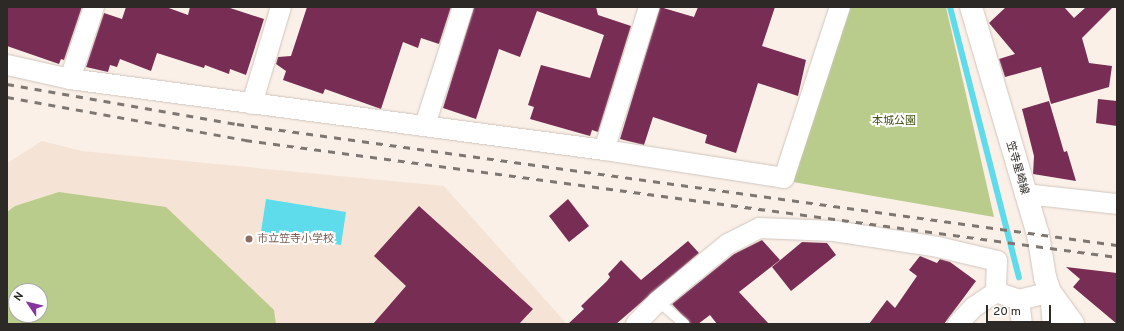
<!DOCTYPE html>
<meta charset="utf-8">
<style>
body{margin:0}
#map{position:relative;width:1124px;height:331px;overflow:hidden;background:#fbf0e8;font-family:Overpass,"Noto Sans JP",sans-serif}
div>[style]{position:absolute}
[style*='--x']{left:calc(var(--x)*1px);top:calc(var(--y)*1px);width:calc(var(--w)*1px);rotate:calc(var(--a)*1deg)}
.built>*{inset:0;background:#f5e4d6}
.green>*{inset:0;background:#b9cc8b}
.water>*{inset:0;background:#5edcec}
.stream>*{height:6px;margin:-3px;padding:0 3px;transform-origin:3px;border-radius:3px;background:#5edcec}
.building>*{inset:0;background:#782d54}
.roads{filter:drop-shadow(0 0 1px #cfc5bd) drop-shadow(0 0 1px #cfc5bd)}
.lane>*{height:10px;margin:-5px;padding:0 5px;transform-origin:5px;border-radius:5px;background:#fff}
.street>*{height:20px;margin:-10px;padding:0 10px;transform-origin:10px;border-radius:10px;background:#fff}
.secondary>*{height:22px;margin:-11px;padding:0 11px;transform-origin:11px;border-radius:11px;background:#fff}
.rail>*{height:3px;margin-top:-1.5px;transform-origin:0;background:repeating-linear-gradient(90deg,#7d7671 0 7px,transparent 0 14px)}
.dots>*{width:11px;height:11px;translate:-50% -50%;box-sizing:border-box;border:2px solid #fff;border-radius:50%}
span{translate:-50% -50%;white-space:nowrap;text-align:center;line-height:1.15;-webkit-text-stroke:4px #fff;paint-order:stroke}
.park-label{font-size:11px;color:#435214}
.street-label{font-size:11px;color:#2d2926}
.education-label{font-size:11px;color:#785e54}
.left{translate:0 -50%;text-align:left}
.frame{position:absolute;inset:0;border:8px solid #2d2926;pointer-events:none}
.north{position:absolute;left:8px;top:283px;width:40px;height:40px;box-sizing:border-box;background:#fff;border:1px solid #aba9a8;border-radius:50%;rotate:305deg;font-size:11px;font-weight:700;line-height:16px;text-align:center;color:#2d2926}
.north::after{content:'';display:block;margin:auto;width:14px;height:18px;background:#8733a0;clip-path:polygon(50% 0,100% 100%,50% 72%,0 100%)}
.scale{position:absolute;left:986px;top:305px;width:65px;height:18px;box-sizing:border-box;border:2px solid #2d2926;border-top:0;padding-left:5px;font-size:12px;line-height:14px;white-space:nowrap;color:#2d2926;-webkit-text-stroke:3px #fff;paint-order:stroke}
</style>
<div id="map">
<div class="built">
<div style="clip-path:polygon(evenodd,42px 141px,82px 151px,444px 186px,567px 324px,7px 324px,7px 163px,42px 141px,16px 291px,40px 291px,40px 315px,16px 315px,16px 291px)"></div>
</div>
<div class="green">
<div style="clip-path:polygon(850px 7px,946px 7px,994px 217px,793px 182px)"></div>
<div style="clip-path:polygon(evenodd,59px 192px,166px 207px,274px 310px,276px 324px,7px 324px,7px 212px,15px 206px,59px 192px,16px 291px,40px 291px,40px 315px,16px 315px,16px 291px)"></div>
</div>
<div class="water">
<div style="clip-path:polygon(266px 199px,346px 212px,341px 245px,261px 232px)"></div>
</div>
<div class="stream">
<div style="--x:950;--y:7;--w:279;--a:75.7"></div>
</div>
<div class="building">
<div style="clip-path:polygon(7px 7px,82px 7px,64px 60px,61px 59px,59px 64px,7px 46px)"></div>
<div style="clip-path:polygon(126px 7px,166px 7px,188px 15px,190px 7px,227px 7px,264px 19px,246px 75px,230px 69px,229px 74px,205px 65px,204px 68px,157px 53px,151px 71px,120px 59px,117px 67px,110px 65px,108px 72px,86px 67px,104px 13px,122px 19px)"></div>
<div style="clip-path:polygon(307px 7px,451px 7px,439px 44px,421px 38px,418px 48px,403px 42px,381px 109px,325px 89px,323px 94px,283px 80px,286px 71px,276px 64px,278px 57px,291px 56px)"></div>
<div style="clip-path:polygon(474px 7px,596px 7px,598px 15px,631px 26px,598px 132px,592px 130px,590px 136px,530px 119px,534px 107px,528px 105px,541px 65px,590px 78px,604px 35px,537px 11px,520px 57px,499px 49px,476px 119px,443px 108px)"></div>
<div style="clip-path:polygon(660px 7px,694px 17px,698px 7px,775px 7px,762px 46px,806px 60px,798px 96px,758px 83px,736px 153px,705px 143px,707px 135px,653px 117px,644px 145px,620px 139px)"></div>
<div style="clip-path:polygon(1006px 7px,1064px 7px,1074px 18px,1086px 7px,1113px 7px,1082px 38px,1089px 63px,1112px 66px,1109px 87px,1051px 104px,1041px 67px,1005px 77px,999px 59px,1015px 54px,989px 23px)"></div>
<div style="clip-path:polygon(1098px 99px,1117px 101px,1117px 126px,1096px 123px)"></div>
<div style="clip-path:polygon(1049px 101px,1064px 152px,1067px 151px,1076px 181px,1033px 174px,1034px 156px,1022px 109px)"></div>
<div style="clip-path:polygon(568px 199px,589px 226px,569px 242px,549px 216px)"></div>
<div style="clip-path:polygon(419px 206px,533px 309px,519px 324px,373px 324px,406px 286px,374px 256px)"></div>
<div style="clip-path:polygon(762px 240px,780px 260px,739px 292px,769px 324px,717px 324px,710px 315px,698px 324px,690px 324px,672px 304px,734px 254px)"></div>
<div style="clip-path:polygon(688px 241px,699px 253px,616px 324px,568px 324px,584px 309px,581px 306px,607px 281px,610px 277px,608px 274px,621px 260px,641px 280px)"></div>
<div style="clip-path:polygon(802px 242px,827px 243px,836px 255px,791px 291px,772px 267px)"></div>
<div style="clip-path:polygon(920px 256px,937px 263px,940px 259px,950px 262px,976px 281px,944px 324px,869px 324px,887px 300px,895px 308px,917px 276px,909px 270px)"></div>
<div style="clip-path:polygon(1066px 267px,1117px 273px,1117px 324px,1073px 287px,1080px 279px)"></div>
</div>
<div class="roads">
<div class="lane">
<div style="--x:658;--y:301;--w:35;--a:41"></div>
</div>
<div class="street">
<div style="--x:7;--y:65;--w:65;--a:12.5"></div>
<div style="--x:70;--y:79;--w:539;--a:7.57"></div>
<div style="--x:604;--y:150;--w:182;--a:8.8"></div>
<div style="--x:784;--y:178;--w:180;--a:-71.9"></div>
<div style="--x:70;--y:79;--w:76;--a:-71.6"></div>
<div style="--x:252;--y:104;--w:101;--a:-73.4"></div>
<div style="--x:425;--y:125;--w:124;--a:-72.1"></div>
<div style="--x:604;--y:150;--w:150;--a:-72.5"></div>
<div style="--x:1025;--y:194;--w:93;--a:6.2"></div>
<div style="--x:996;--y:292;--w:24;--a:19"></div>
<div style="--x:1019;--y:300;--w:32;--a:-14"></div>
<div style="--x:1050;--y:292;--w:32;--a:85"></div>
<div style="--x:1019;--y:300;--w:24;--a:83"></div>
<div style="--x:636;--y:324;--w:32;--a:-46"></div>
<div style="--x:658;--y:301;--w:90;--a:-39.2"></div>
<div style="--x:728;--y:244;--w:35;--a:-27"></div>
<div style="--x:759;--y:228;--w:75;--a:2.3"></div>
<div style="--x:834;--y:231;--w:105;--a:8.7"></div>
<div style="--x:938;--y:247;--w:61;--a:13.3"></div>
<div style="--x:997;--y:261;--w:31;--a:92"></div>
<div style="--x:958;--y:324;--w:23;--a:-47"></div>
<div style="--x:974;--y:307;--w:27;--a:-34"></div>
</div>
<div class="secondary">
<div style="--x:971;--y:7;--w:237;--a:73.6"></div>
<div style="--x:1038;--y:234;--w:44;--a:80.8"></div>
<div style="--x:1045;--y:277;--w:16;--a:72"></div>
<div style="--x:1050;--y:292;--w:39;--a:54"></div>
</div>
</div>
<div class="rail">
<div style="--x:7;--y:84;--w:233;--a:9.9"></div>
<div style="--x:237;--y:124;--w:888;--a:7.83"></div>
<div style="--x:7;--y:97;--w:242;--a:10.2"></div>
<div style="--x:245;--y:140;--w:880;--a:7.64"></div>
</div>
<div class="dots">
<div style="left:249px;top:239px;background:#8d6e63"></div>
</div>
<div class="park-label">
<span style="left:894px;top:121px">本城公園</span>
</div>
<div class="street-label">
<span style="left:1017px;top:168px;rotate:74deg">笠寺星崎線</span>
</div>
<div class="education-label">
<span class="left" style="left:257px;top:239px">市立笠寺小学校</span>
</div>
<div class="frame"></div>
<div class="north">N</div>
<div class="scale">20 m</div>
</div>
